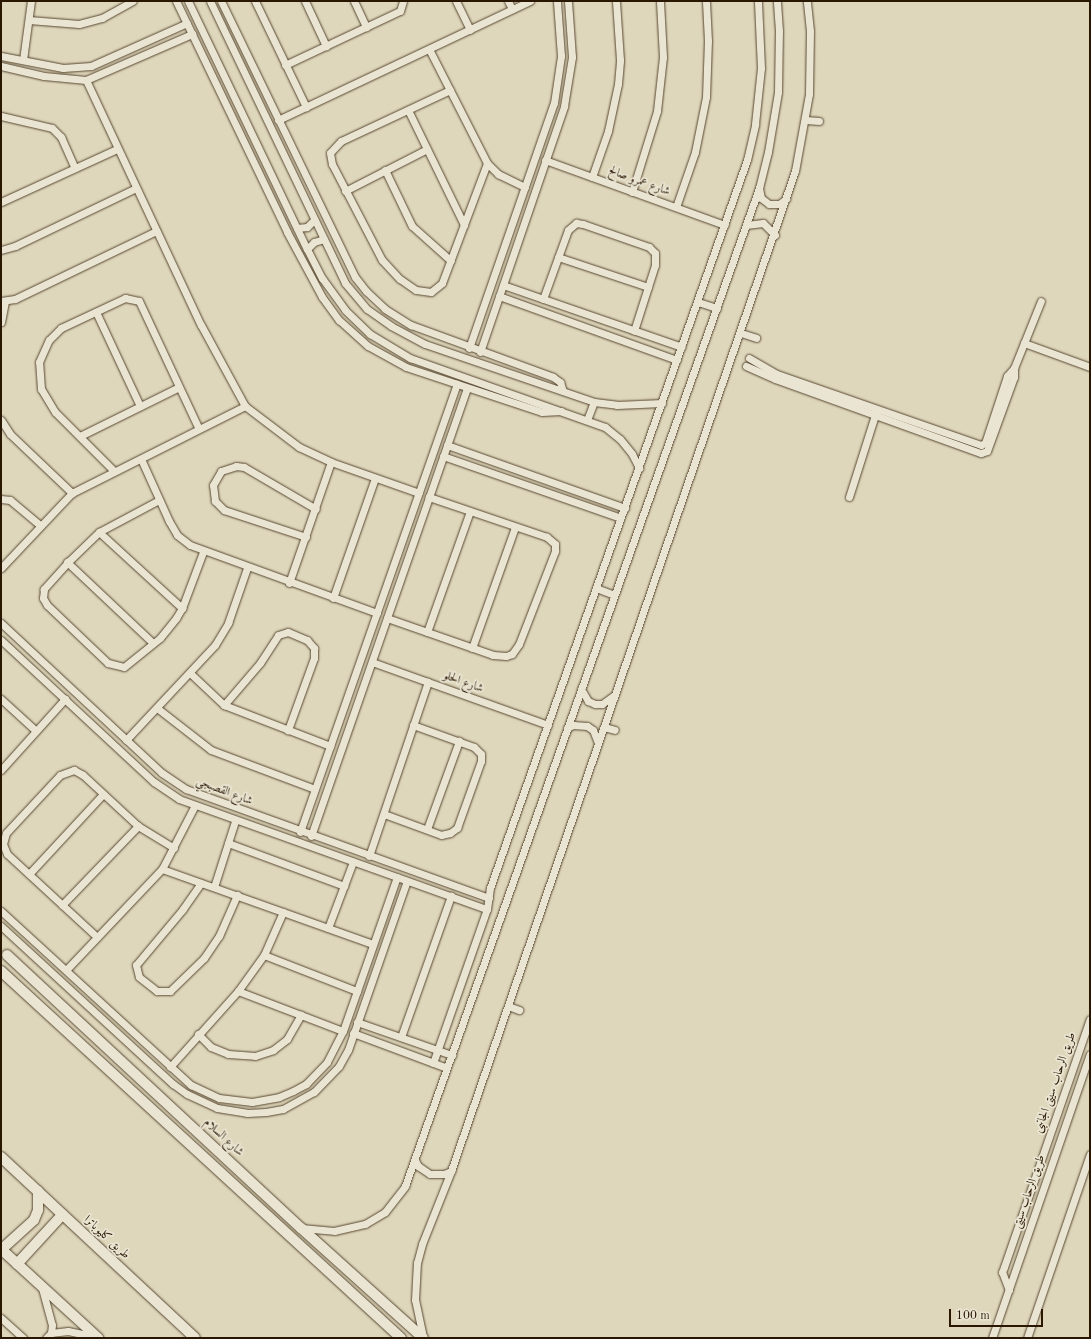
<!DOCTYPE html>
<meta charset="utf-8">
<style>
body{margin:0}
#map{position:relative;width:1091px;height:1339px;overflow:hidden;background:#dfd7bc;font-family:"Old Standard TT",Amiri,serif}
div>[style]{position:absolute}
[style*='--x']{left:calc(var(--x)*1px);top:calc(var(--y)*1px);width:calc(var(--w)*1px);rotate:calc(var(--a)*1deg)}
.roads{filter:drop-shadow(0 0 1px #574730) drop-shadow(0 0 1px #574730)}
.minor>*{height:7px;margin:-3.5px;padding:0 3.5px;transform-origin:3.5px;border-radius:3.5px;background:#eae5d3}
.secondary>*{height:10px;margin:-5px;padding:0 5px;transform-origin:5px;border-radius:5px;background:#eae5d3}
span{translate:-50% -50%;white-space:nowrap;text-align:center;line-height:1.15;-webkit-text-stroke:3.5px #eae5d3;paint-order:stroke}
.street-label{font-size:12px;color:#2a1702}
.frame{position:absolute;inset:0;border:2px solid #2a1702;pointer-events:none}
.scale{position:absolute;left:949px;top:1309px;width:94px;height:18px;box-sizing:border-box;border:2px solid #2a1702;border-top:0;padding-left:5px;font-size:12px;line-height:14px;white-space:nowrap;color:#2a1702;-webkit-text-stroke:3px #eae5d3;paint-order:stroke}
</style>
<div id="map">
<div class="roads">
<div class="minor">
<div style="--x:176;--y:1;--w:256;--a:64.3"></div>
<div style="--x:287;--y:232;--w:74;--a:61.7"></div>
<div style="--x:322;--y:297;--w:29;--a:54"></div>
<div style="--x:339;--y:320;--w:39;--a:42"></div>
<div style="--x:368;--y:346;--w:43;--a:28.9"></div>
<div style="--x:406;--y:367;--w:143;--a:18.3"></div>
<div style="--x:542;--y:412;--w:19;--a:-3"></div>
<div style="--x:188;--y:1;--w:275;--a:64.4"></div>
<div style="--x:307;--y:249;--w:33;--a:63"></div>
<div style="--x:322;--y:278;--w:39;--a:54"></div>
<div style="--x:345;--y:310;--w:35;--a:44"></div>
<div style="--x:370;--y:334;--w:47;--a:31"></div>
<div style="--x:410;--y:358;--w:207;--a:19.5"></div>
<div style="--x:605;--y:427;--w:19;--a:39"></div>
<div style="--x:620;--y:439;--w:19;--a:51"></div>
<div style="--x:632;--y:454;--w:16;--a:63"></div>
<div style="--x:210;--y:1;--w:313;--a:64.4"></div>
<div style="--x:345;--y:283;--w:34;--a:50"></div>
<div style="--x:367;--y:309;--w:29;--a:35"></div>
<div style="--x:391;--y:326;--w:38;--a:28"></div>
<div style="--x:425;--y:344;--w:179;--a:18.9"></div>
<div style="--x:594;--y:402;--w:23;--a:7"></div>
<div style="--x:617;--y:405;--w:45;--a:-2.5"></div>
<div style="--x:221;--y:1;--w:307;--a:64.1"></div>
<div style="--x:355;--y:277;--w:18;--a:52"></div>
<div style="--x:366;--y:291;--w:26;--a:43"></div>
<div style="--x:385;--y:309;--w:31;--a:32"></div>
<div style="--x:411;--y:325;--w:151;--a:20.1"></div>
<div style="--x:553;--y:377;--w:9;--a:36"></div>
<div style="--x:560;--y:382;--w:9;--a:72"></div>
<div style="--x:255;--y:1;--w:118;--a:64.3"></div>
<div style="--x:305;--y:1;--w:50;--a:65"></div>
<div style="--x:354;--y:1;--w:29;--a:65"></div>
<div style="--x:456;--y:1;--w:32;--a:64"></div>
<div style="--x:508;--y:1;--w:9;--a:63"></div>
<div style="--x:29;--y:20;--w:50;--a:4.6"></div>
<div style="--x:79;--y:24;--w:24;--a:-15"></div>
<div style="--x:102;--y:18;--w:35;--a:-29"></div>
<div style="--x:429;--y:49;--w:128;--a:63"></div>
<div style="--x:487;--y:163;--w:16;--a:45"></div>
<div style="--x:498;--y:174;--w:30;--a:26"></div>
<div style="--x:1;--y:56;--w:63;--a:11"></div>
<div style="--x:63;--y:68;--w:28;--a:-4"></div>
<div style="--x:91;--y:66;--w:105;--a:-24.1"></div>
<div style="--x:23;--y:60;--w:60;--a:-82.3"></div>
<div style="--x:285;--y:65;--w:127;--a:-25.2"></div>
<div style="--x:400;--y:11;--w:10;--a:-73"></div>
<div style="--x:1;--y:66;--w:44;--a:13.1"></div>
<div style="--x:44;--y:76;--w:42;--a:5.4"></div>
<div style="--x:86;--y:80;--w:116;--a:-23.5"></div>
<div style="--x:86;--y:80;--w:271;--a:64.9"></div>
<div style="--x:201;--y:325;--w:92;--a:61.5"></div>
<div style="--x:245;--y:406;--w:68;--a:37.2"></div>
<div style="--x:299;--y:447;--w:35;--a:25"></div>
<div style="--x:331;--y:462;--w:93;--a:19.4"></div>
<div style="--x:450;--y:90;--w:120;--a:154.9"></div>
<div style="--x:341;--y:141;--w:16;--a:133"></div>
<div style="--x:330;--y:153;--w:11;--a:80"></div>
<div style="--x:332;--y:164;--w:108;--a:62.5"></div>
<div style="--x:382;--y:260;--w:26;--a:47"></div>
<div style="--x:400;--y:279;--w:19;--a:35"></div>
<div style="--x:416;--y:290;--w:15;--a:8"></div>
<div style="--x:431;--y:292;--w:14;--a:-39"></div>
<div style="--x:442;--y:283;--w:128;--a:-69.4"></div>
<div style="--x:408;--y:110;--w:128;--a:64"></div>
<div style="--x:1;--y:116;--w:52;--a:13.2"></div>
<div style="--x:52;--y:128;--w:13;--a:45"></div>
<div style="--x:61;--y:137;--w:34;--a:66"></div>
<div style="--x:278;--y:120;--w:279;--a:-25.3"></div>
<div style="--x:806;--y:120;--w:13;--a:4"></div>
<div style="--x:545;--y:160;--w:191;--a:19.9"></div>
<div style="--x:385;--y:170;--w:62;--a:64.3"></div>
<div style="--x:412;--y:226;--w:52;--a:41.9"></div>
<div style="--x:592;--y:177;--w:49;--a:-70.8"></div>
<div style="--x:608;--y:131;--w:48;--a:-78"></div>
<div style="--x:618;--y:84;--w:24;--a:-85"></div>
<div style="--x:620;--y:60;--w:59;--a:-93.9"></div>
<div style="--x:759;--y:188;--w:10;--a:79"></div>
<div style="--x:761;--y:198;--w:10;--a:37"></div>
<div style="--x:769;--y:204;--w:10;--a:0"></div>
<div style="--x:779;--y:204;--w:9;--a:-36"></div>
<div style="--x:345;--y:191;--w:92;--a:-27.1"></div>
<div style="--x:632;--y:192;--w:85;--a:-72.8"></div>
<div style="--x:657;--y:111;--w:54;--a:-83.7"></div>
<div style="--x:663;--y:57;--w:56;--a:-93.1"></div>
<div style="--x:1;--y:202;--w:128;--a:-24.6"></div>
<div style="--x:676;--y:207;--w:58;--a:-70.9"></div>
<div style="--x:695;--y:152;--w:56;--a:-78.7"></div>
<div style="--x:706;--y:97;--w:56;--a:-88"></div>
<div style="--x:708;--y:41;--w:40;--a:-92.9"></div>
<div style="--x:746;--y:225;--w:17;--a:-7"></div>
<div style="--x:763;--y:223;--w:17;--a:45"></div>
<div style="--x:297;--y:228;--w:10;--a:-6"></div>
<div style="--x:307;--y:227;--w:10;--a:-45"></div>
<div style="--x:307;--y:249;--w:10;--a:-45"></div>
<div style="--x:314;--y:242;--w:10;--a:-17"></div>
<div style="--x:1;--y:250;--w:15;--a:-16"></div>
<div style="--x:15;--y:246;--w:134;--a:-25.6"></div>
<div style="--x:558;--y:257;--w:95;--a:18.4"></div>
<div style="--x:503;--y:285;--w:189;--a:19.1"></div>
<div style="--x:499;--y:296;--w:189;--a:19.8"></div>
<div style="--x:543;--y:299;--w:73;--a:-70.1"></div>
<div style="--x:568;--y:230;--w:11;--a:-41"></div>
<div style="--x:576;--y:223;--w:7;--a:8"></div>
<div style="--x:583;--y:224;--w:70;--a:19.2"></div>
<div style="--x:649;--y:247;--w:8;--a:45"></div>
<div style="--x:655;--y:253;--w:12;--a:90"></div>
<div style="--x:655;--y:265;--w:69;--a:107.7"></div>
<div style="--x:1;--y:301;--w:14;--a:-8"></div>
<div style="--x:15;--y:299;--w:157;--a:-25.7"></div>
<div style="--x:698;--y:302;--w:20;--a:18"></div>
<div style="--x:96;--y:312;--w:104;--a:64.9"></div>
<div style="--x:1;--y:322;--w:21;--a:-79"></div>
<div style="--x:741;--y:333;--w:16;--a:18"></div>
<div style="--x:1024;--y:343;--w:70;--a:20"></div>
<div style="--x:469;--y:348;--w:259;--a:-70.9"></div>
<div style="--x:554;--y:103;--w:48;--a:-81.5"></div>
<div style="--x:561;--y:56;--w:55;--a:-94.2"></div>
<div style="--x:480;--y:352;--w:260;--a:-71.1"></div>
<div style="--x:564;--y:106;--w:50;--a:-80.7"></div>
<div style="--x:572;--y:57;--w:56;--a:-94.1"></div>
<div style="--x:749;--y:358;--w:32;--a:30"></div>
<div style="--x:777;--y:374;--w:216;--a:19.2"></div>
<div style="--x:981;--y:445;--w:4;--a:-27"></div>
<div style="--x:985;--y:443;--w:71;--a:-71.8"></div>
<div style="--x:1007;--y:376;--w:11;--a:-49"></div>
<div style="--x:1014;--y:368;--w:72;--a:-68.1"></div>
<div style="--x:746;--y:366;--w:32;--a:24"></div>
<div style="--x:775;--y:379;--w:219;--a:19.8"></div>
<div style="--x:981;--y:453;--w:6;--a:-18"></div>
<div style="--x:987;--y:451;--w:79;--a:-70"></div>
<div style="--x:1014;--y:377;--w:9;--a:-90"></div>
<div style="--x:1;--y:420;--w:17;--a:57"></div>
<div style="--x:10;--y:434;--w:86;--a:43.6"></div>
<div style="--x:587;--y:420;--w:19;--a:-69"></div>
<div style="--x:80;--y:436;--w:110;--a:-26.3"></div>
<div style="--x:447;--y:445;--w:189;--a:19.5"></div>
<div style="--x:443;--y:456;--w:188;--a:19.2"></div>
<div style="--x:141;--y:459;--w:68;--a:65.7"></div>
<div style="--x:169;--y:521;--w:16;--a:60"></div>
<div style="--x:177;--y:535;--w:16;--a:38"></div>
<div style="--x:190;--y:545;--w:199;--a:20"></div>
<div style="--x:114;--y:471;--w:83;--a:-135"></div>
<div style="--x:55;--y:412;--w:27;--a:-121"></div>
<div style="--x:41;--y:389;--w:27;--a:-94"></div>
<div style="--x:39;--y:362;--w:24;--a:-66"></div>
<div style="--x:49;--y:340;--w:17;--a:-45"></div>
<div style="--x:61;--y:328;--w:71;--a:-25.1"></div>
<div style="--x:125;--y:298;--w:14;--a:12"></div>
<div style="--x:139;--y:301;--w:141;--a:64.9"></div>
<div style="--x:849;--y:497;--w:89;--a:-72.4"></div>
<div style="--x:1;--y:499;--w:9;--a:6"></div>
<div style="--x:10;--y:500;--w:40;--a:40"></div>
<div style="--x:159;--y:500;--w:68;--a:151.9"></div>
<div style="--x:99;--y:532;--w:42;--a:136"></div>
<div style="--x:69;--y:561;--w:38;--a:132"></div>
<div style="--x:44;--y:589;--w:9;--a:96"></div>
<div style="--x:43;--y:598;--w:8;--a:60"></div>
<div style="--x:47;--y:605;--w:84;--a:43.6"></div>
<div style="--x:108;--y:663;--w:16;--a:14"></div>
<div style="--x:124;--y:667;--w:46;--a:-38.9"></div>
<div style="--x:160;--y:638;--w:26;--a:-51"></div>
<div style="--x:176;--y:618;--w:12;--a:-59"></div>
<div style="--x:182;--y:608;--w:60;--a:-69.4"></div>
<div style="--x:99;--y:532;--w:113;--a:42.5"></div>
<div style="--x:306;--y:537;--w:86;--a:-161.8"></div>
<div style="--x:224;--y:510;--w:13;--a:-135"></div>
<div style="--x:215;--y:501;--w:16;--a:-97"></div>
<div style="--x:213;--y:485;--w:16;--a:-60"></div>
<div style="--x:221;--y:471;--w:16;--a:-18"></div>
<div style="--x:236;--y:466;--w:8;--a:7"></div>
<div style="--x:244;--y:467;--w:83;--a:30.3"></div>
<div style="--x:67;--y:562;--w:118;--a:43.3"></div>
<div style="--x:1;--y:568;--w:103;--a:-46.6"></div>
<div style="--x:72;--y:493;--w:194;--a:-26.7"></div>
<div style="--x:289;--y:583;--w:128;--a:-70.9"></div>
<div style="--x:596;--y:588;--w:19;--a:21"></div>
<div style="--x:333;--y:598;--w:127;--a:-70.7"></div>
<div style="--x:387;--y:618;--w:112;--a:19.2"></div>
<div style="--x:493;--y:655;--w:13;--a:4"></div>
<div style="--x:506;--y:656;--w:6;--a:-18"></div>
<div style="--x:512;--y:654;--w:12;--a:-55"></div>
<div style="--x:519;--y:644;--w:100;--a:-68.8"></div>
<div style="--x:555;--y:551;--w:7;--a:-90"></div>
<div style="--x:555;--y:544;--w:11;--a:-139"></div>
<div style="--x:547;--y:537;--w:125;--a:-161.3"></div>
<div style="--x:1;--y:623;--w:220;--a:43"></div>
<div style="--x:162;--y:773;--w:29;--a:34"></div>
<div style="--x:186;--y:789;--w:322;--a:19.8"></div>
<div style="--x:427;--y:632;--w:128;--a:-70.4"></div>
<div style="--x:1;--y:640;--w:209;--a:42.9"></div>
<div style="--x:154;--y:782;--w:30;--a:34"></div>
<div style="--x:179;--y:799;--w:327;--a:19.7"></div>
<div style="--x:472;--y:648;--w:128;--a:-70.4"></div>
<div style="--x:372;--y:662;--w:187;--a:19.7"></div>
<div style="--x:190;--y:673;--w:47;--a:43.3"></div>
<div style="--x:224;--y:705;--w:114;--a:21.1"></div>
<div style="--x:581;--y:689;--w:14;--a:60"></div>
<div style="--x:588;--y:701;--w:8;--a:23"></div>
<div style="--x:595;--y:704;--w:7;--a:0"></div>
<div style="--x:602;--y:704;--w:14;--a:-36"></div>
<div style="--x:1;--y:699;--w:47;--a:42.4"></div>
<div style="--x:224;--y:705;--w:55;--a:-49.4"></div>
<div style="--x:260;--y:663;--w:33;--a:-57"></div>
<div style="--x:278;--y:635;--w:10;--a:-17"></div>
<div style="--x:288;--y:632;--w:21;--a:23"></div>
<div style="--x:307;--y:640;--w:11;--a:49"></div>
<div style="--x:314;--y:648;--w:10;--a:90"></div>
<div style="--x:314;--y:658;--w:77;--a:109.9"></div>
<div style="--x:157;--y:708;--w:68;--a:37.9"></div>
<div style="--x:211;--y:750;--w:111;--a:20.6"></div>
<div style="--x:604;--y:727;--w:11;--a:15"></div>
<div style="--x:567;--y:728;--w:7;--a:-27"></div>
<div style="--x:573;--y:725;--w:14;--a:4"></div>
<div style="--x:587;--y:726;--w:7;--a:34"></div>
<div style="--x:593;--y:730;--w:14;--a:69"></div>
<div style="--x:126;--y:740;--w:130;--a:-46.9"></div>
<div style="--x:215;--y:645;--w:26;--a:-59"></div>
<div style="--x:228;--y:623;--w:58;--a:-70.9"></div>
<div style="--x:1;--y:770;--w:96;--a:-48"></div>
<div style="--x:384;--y:814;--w:61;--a:20.2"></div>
<div style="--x:441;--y:835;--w:9;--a:-13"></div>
<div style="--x:450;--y:833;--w:9;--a:-36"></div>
<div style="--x:457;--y:828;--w:71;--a:-70.3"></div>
<div style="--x:481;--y:761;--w:7;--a:-90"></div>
<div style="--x:481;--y:754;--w:10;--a:-135"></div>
<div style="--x:474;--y:747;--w:65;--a:-160.2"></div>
<div style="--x:427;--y:829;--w:94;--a:-70"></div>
<div style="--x:300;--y:832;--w:475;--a:-70.7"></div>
<div style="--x:311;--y:836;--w:474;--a:-70.8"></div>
<div style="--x:228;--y:843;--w:124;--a:20.3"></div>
<div style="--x:369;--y:856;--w:184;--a:-71.3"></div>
<div style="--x:162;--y:869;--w:224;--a:19.6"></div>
<div style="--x:29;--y:874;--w:109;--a:-47.2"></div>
<div style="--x:201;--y:883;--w:32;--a:125"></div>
<div style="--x:183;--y:909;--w:73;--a:130"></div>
<div style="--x:136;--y:965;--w:12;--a:76"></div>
<div style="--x:139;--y:977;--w:23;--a:38"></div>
<div style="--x:157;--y:991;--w:13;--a:0"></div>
<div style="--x:170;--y:991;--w:47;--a:-44.1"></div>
<div style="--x:204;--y:958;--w:27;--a:-56"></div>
<div style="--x:219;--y:936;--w:45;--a:-66.3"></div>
<div style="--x:214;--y:887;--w:69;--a:-72.3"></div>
<div style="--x:62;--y:905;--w:110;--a:-46.1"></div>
<div style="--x:1;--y:911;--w:258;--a:42.5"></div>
<div style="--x:191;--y:1085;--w:31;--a:25"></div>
<div style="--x:219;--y:1098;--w:33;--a:7"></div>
<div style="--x:252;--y:1102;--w:27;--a:-10"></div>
<div style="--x:279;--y:1097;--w:15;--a:-23"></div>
<div style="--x:293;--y:1091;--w:15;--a:-28"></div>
<div style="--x:306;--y:1084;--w:30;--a:-46"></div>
<div style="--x:327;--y:1062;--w:35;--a:-63"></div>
<div style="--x:343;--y:1031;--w:163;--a:-70.7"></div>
<div style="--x:1;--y:926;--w:234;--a:42.6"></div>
<div style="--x:173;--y:1084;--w:17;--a:36"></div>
<div style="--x:187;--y:1094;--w:33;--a:25"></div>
<div style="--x:217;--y:1108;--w:30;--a:9"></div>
<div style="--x:247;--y:1113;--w:19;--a:-3"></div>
<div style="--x:266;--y:1112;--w:17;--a:-10"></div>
<div style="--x:283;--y:1109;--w:35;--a:-29"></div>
<div style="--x:314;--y:1092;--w:36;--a:-46"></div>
<div style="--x:339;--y:1066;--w:18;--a:-61"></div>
<div style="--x:348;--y:1050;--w:179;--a:-70.8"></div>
<div style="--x:328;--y:928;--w:71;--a:-69.3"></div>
<div style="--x:97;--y:937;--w:122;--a:-137.3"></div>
<div style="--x:7;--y:854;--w:11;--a:-112"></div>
<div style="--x:3;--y:844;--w:11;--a:-75"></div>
<div style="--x:6;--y:833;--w:79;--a:-47"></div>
<div style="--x:60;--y:775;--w:15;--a:-20"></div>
<div style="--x:74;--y:770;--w:10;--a:29"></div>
<div style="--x:83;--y:775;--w:75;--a:42.8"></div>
<div style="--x:138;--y:826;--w:42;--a:31.4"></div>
<div style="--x:264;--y:955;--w:100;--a:21.2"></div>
<div style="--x:67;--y:969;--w:138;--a:-46.5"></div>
<div style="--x:162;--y:869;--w:70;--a:-62.7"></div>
<div style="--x:238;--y:991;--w:112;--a:20.9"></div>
<div style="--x:508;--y:1006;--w:12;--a:20"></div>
<div style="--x:357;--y:1022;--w:101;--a:19.2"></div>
<div style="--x:353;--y:1033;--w:100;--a:20.4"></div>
<div style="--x:198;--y:1034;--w:18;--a:45"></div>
<div style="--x:211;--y:1047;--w:18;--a:22"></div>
<div style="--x:228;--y:1054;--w:27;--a:4"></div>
<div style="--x:255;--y:1056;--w:19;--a:-18"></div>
<div style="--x:273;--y:1050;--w:18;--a:-38"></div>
<div style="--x:287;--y:1039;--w:28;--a:-60"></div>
<div style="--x:401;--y:1037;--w:150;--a:-70.5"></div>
<div style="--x:433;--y:1063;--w:163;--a:-70.7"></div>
<div style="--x:487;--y:909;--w:21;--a:-82"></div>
<div style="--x:490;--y:888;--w:772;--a:-70.56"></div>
<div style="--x:747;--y:160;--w:37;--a:-77"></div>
<div style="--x:755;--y:124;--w:56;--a:-83.9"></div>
<div style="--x:761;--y:68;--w:67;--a:-92.6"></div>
<div style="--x:170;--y:1067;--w:102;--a:-48.2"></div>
<div style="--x:238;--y:991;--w:44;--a:-54.2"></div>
<div style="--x:264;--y:955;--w:47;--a:-66.2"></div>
<div style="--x:415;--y:1160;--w:7;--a:63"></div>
<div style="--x:418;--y:1166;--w:14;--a:34"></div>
<div style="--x:430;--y:1174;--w:14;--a:0"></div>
<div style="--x:444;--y:1174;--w:8;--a:-23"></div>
<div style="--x:301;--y:1228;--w:33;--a:5"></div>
<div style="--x:334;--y:1231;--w:32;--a:-13"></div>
<div style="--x:365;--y:1224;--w:23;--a:-31"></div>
<div style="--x:385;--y:1212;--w:33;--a:-52"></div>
<div style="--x:405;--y:1186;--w:1059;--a:-70.47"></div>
<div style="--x:759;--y:188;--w:37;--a:-76"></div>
<div style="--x:768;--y:152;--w:61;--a:-80.5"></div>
<div style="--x:778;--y:92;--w:61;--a:-89.1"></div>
<div style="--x:779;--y:31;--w:30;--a:-94"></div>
<div style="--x:42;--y:1288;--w:38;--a:75"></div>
<div style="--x:52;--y:1325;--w:8;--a:97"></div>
<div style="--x:51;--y:1333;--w:7;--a:135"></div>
<div style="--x:1009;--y:1290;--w:19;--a:-111"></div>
<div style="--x:1002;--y:1272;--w:5;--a:-68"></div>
<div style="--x:1004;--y:1267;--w:262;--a:-70.9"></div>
<div style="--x:1;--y:1318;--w:30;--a:42"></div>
<div style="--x:51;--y:1333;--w:17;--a:-7"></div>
<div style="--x:68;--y:1331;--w:29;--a:12"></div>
<div style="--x:423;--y:1337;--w:38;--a:-102"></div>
<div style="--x:415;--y:1300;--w:37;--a:-87"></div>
<div style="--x:417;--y:1263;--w:20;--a:-75"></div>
<div style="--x:422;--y:1244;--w:79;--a:-68.3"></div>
<div style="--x:451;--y:1171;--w:1058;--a:-71.02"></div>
<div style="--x:795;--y:171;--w:78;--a:-79.7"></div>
<div style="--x:809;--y:94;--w:63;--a:-89.1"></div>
<div style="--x:810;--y:31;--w:30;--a:-96"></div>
<div style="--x:992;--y:1338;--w:300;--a:-71"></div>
<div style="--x:1027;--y:1338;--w:194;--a:-71.1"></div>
</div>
<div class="secondary">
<div style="--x:7;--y:955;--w:401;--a:42.9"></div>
<div style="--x:301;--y:1228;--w:164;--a:42"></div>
<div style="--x:1;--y:971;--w:543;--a:42.54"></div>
<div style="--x:1;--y:1157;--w:265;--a:43"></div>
<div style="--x:1;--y:1249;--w:132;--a:42.5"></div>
<div style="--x:2;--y:1249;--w:43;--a:-42.2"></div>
<div style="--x:34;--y:1220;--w:11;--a:-68"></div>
<div style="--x:38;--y:1210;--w:19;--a:-90"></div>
<div style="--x:17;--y:1264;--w:67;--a:-47.4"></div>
</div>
</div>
<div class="street-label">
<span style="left:639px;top:182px;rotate:20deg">شارع عمرو صالح</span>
<span style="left:463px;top:683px;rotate:20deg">شارع الحلو</span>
<span style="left:224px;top:792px;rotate:21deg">شارع القصبجي</span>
<span style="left:1056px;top:1083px;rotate:-71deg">طريق الرحاب سيتى الجانبى</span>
<span style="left:223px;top:1138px;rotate:43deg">شارع السلام</span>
<span style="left:1030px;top:1192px;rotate:-71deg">طريق الرحاب سيتى</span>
<span style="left:106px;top:1238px;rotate:43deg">طريق كليوباترا</span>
</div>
<div class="frame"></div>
<div class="scale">100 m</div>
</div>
